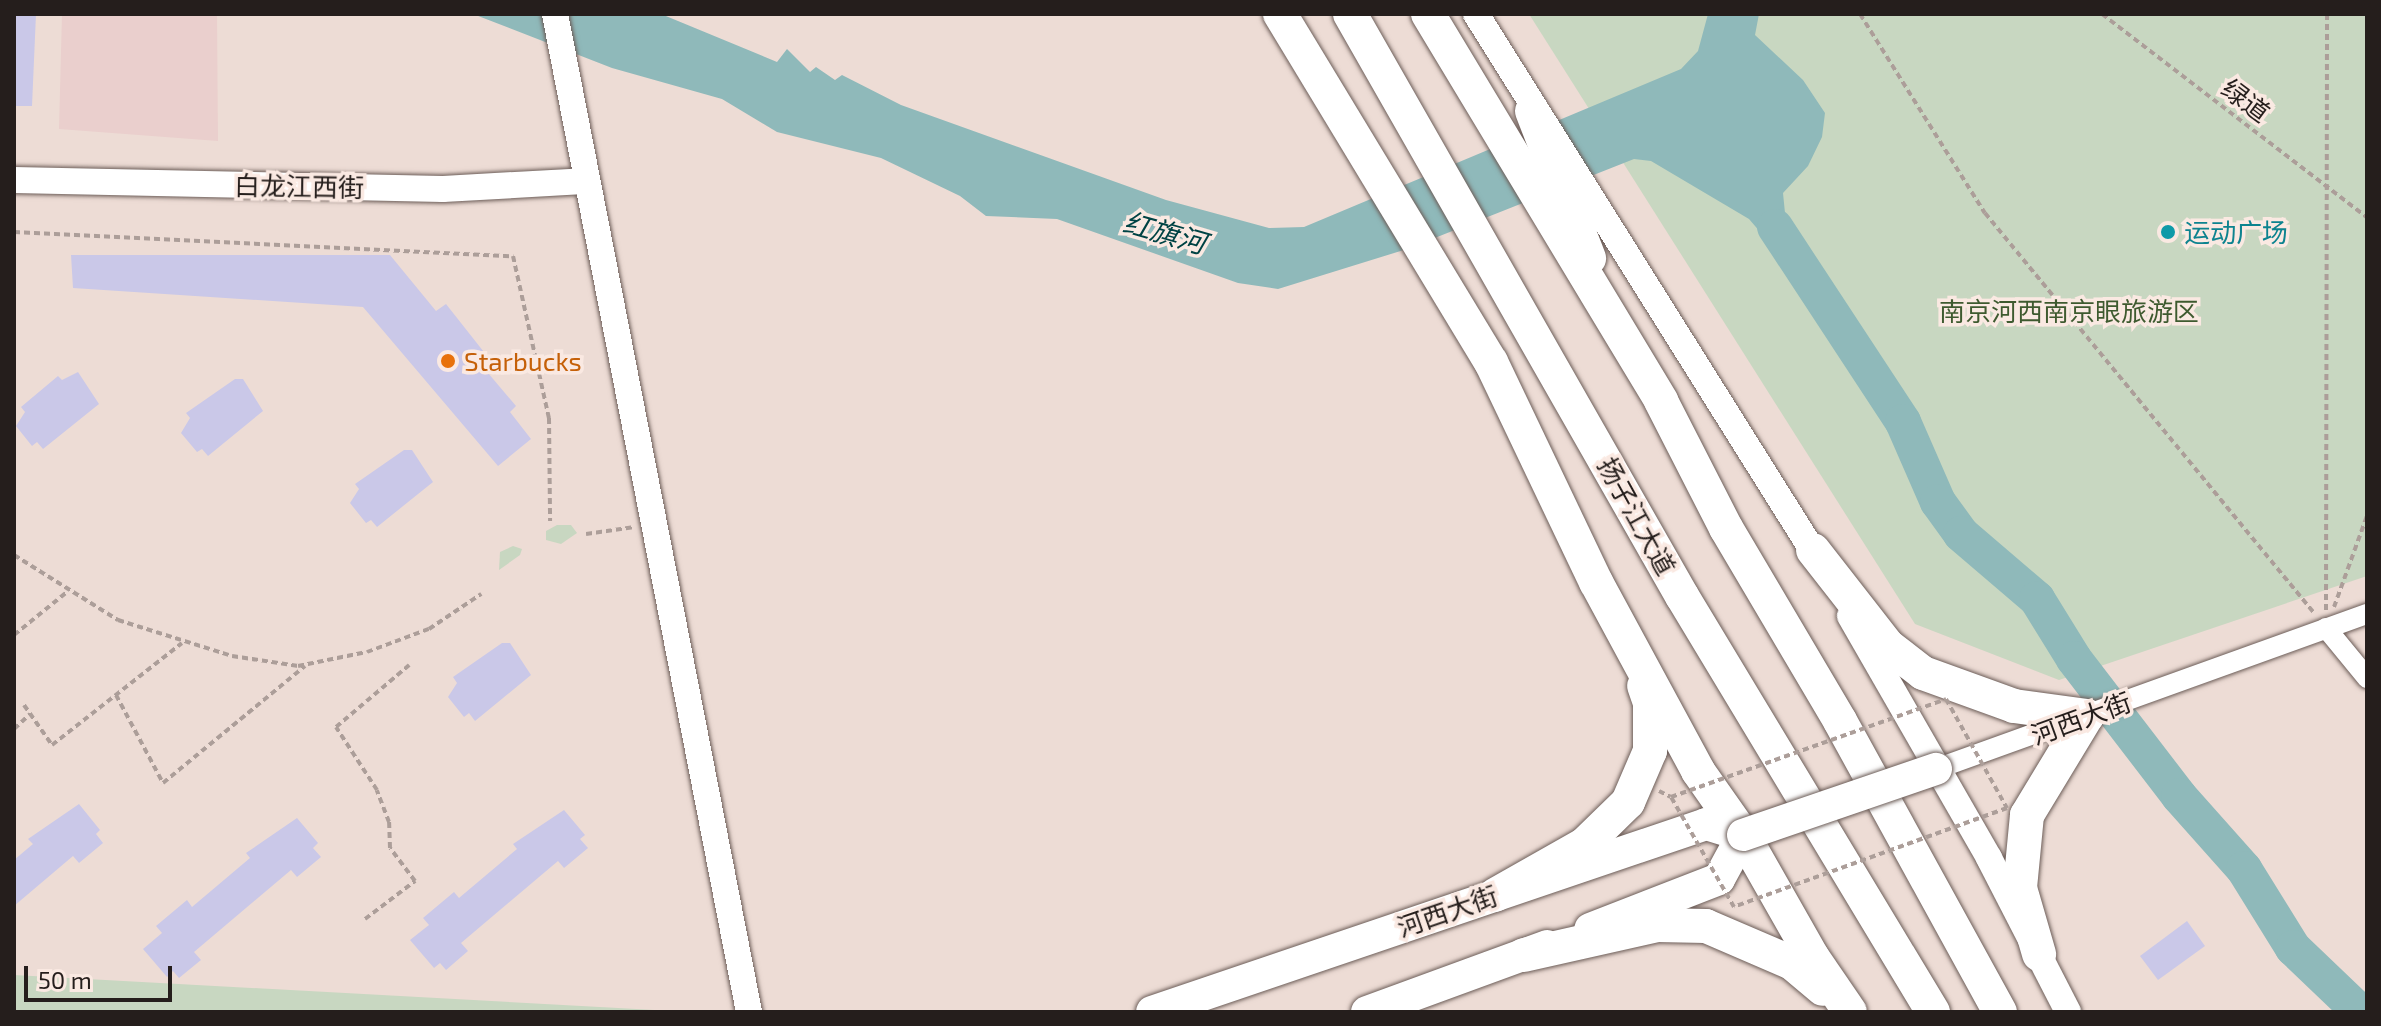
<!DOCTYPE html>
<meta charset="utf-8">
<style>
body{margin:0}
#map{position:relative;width:2381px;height:1026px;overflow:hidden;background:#eddcd5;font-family:"Exo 2","Noto Sans SC",sans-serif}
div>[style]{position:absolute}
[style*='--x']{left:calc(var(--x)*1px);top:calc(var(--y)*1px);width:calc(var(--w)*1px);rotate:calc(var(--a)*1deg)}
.commercial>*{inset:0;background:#eacfcd}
.green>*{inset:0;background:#c8d7c1}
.water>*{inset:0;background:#8fb9ba}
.river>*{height:36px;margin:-18px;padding:0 18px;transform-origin:18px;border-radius:18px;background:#8fb9ba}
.building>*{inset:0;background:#cac8e8}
.path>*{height:4px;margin-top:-2px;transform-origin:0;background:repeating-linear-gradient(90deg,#ac9e99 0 6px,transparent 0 10px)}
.roads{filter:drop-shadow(0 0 2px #6c5d58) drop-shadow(0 0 2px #6c5d58)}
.minor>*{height:20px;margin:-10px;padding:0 10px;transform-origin:10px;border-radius:10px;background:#fff}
.tertiary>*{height:26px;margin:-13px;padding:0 13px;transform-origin:13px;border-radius:13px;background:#fff}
.primary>*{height:32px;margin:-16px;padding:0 16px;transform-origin:16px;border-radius:16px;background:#fff}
.trunk>*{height:34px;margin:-17px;padding:0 17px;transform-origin:17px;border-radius:17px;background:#fff}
.path-bridge>*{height:4px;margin-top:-2px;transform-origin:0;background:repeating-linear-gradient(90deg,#ac9e99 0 6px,transparent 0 10px)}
.bridges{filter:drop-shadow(0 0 2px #6c5d58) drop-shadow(0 0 2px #6c5d58)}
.primary-bridge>*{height:32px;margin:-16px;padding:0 16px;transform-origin:16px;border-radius:16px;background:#fff}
.dots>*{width:22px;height:22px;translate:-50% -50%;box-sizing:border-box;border:4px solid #fae9e2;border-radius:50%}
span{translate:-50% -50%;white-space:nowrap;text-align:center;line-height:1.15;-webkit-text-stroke:7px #fae9e2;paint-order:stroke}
.street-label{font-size:26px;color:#251e1c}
.culture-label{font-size:26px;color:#0d838f}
.left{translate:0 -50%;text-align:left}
.park-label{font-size:26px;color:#3e5a2f}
.food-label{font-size:26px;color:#c56008}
.water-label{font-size:28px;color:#004344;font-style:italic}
.frame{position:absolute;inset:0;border:16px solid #251e1c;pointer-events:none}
.scale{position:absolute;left:24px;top:966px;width:148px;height:36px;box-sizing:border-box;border:4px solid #251e1c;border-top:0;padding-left:10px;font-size:24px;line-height:28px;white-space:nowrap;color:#251e1c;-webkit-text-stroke:6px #fae9e2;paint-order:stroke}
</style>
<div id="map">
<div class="commercial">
<div style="clip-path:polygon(62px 14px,217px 14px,218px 141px,59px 129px)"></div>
</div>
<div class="green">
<div style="clip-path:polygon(1529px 14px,2367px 14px,2367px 576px,2059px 680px,1915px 624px)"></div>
<div style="clip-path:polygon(557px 525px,571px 525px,577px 533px,561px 544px,546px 540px,546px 531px)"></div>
<div style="clip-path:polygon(513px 546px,522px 549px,520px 555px,499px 570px,500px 552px)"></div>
<div style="clip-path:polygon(14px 975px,673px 1011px,14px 1012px)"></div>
</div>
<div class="water">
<div style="clip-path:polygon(473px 14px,661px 14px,777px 62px,787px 49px,810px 72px,816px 67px,835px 80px,842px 75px,901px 105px,1166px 200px,1269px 228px,1304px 227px,1681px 69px,1698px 51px,1708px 14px,1759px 14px,1755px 35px,1803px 80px,1825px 113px,1822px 137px,1808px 166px,1783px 193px,1786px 223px,1812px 264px,1793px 270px,1749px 219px,1651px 161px,1634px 159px,1407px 249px,1278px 289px,1238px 283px,1057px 219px,986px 216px,960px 196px,881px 158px,777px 132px,722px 99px,612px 68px)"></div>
</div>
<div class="river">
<div style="--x:1775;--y:227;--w:233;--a:56.7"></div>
<div style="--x:1903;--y:422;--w:87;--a:66.4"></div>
<div style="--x:1938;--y:502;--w:39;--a:54"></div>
<div style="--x:1961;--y:534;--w:100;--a:40.5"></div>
<div style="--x:2037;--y:599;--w:70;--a:58.3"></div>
<div style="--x:2074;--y:659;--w:173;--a:52.5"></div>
<div style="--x:2179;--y:796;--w:98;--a:48.3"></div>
<div style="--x:2244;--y:869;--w:93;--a:58.2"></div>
<div style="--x:2293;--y:948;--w:93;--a:43.7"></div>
</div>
<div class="building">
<div style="clip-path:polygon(14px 14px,36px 14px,32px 106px,14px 106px)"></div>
<div style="clip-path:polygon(71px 255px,390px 255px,436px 311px,446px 304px,491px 361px,483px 367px,516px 406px,510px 412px,531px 439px,498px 466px,363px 307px,73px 288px)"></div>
<div style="clip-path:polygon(78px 372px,99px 404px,43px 449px,37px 442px,32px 446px,16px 426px,25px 412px,21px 407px,58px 376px,62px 380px)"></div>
<div style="clip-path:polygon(235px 379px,243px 379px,263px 411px,208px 456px,202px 449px,197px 452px,181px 433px,190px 418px,186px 413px)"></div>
<div style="clip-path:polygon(404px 450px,412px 450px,433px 482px,377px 527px,371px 520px,366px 523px,350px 503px,359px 489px,355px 484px)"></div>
<div style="clip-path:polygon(502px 643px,510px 643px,531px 675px,475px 721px,469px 713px,464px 717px,448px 697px,457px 683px,453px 677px)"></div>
<div style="clip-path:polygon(79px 804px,100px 830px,96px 834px,103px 843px,79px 863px,73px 856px,14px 906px,14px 860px,33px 844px,28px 839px)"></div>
<div style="clip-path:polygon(564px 810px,585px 835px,580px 839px,588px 848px,564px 868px,558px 861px,461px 943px,468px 951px,446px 970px,440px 963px,434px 968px,410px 940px,429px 925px,423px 918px,454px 892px,459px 898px,517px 849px,513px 844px)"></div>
<div style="clip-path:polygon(297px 818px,318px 843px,313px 848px,321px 857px,297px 877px,291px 870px,194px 952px,201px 960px,179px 978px,173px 971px,167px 977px,143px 949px,162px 933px,156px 926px,187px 900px,192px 907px,250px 858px,246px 853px)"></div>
<div style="clip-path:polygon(2187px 921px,2205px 946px,2158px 980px,2140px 956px)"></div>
</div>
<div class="path">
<div style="--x:1860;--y:14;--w:235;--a:57.9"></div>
<div style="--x:1985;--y:213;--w:518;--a:50.56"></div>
<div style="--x:2102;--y:14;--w:334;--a:37.5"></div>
<div style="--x:14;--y:232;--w:500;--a:2.8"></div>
<div style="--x:513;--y:256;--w:166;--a:77.5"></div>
<div style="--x:549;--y:418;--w:103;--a:89.4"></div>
<div style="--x:586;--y:534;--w:49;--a:-8.3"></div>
<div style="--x:14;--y:555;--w:123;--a:32"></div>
<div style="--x:118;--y:620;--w:120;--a:17.5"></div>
<div style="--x:232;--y:656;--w:67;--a:8.6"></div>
<div style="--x:298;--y:666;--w:70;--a:-11.5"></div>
<div style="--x:367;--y:652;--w:66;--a:-20.4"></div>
<div style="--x:429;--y:629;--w:63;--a:-33.9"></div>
<div style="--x:2334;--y:607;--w:97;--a:-70.1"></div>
<div style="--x:2326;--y:610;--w:596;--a:-89.9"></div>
<div style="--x:14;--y:635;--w:68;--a:-39.1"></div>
<div style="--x:116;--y:695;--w:100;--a:61.9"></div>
<div style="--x:163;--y:783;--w:184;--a:-39.5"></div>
<div style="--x:24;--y:705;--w:49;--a:55"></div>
<div style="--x:52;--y:745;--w:165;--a:-38.1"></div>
<div style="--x:14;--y:729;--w:22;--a:-43"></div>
<div style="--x:1659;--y:791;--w:13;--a:27"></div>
<div style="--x:365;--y:919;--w:63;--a:-37.2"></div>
<div style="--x:415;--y:881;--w:41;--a:-127.1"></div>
<div style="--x:390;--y:848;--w:26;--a:-92"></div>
<div style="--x:389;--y:822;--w:34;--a:-111"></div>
<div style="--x:377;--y:790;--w:75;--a:-123.1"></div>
<div style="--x:336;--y:727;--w:96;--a:-40.3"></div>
</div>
<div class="roads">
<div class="minor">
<div style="--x:2326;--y:628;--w:65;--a:50.6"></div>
<div style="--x:1936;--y:769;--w:458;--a:-19.8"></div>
</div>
<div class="tertiary">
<div style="--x:555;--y:14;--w:1017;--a:79"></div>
<div style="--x:1476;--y:14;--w:649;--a:57.9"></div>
<div style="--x:14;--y:180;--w:429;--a:1.2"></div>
<div style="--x:443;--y:189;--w:141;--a:-3.2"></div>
<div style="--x:1850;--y:616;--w:279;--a:60.1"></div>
<div style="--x:1989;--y:858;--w:173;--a:62.8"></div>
</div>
<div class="primary">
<div style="--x:1152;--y:1012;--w:585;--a:-18.74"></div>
<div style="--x:1706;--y:824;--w:39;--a:17"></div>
<div style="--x:1743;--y:835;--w:50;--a:118.6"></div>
<div style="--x:1719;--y:879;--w:138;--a:158.8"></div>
<div style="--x:1367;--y:1012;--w:192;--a:-20.1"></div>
</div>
<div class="trunk">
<div style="--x:1280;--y:14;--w:407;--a:58.8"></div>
<div style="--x:1491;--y:362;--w:244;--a:64.5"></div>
<div style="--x:1596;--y:582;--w:215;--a:61.6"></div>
<div style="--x:1698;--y:771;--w:78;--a:54.9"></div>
<div style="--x:1743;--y:835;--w:142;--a:60.4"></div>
<div style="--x:1813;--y:958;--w:65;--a:55.6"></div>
<div style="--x:1350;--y:14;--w:670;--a:60.3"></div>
<div style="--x:1682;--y:596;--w:486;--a:58.9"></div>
<div style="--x:1428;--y:14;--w:452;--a:58.9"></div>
<div style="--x:1661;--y:401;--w:143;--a:62.9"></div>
<div style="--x:1726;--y:528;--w:224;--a:59.4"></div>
<div style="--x:1840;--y:721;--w:332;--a:61.2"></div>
<div style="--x:1532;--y:111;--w:158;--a:68.8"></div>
<div style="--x:1813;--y:550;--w:122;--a:52"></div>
<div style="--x:1888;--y:646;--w:44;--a:37.6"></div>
<div style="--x:1923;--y:673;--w:97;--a:19.9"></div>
<div style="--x:2014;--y:706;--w:74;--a:7.8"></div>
<div style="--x:2087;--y:716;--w:116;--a:121.2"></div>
<div style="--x:2027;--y:815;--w:73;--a:95.5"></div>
<div style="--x:2020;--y:888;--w:69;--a:73.9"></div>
<div style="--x:1495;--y:895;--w:103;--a:-29.5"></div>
<div style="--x:1585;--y:844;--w:60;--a:-44.3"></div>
<div style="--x:1628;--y:802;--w:56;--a:-66.7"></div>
<div style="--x:1650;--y:751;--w:48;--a:-90"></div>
<div style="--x:1650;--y:703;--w:18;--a:-109"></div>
<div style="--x:1524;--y:955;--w:136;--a:-12.7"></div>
<div style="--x:1657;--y:925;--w:49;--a:1.2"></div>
<div style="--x:1706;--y:926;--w:94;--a:23.3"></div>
<div style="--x:1792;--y:963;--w:40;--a:40"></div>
</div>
</div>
<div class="path-bridge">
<div style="--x:1946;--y:699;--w:125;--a:60.8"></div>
<div style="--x:2007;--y:808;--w:290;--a:160.1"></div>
<div style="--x:1734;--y:907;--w:127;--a:-119.8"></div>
<div style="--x:1671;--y:797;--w:292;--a:-19.6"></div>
</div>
<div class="bridges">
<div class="primary-bridge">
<div style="--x:1743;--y:835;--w:204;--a:-18.9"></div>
</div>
</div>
<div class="dots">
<div style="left:2168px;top:232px;background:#0f9aa8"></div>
<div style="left:448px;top:361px;background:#e8710a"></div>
</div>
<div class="street-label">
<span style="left:2246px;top:100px;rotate:37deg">绿道</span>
<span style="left:299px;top:186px;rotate:1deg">白龙江西街</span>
<span style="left:1637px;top:516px;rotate:61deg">扬子江大道</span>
<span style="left:2081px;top:718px;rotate:-20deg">河西大街</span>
<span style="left:1447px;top:911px;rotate:-19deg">河西大街</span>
</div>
<div class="culture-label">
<span class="left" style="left:2184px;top:232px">运动广场</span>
</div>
<div class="park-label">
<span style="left:2069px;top:311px">南京河西南京眼旅游区</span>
</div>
<div class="food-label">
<span class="left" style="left:464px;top:361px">Starbucks</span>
</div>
<div class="water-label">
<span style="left:1165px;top:232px;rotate:16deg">红旗河</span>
</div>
<div class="frame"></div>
<div class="scale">50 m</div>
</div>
